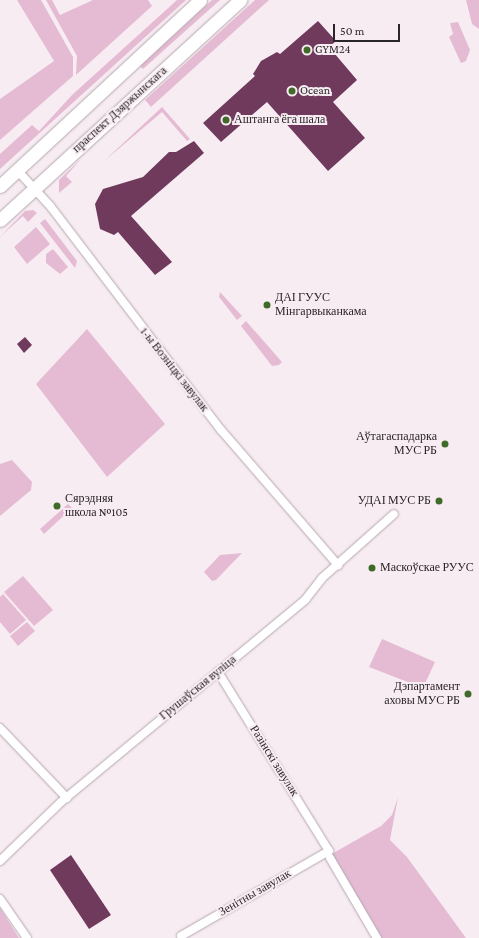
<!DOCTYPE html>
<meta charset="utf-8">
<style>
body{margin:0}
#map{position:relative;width:479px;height:938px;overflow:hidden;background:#f8ecf3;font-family:"Crimson Pro",serif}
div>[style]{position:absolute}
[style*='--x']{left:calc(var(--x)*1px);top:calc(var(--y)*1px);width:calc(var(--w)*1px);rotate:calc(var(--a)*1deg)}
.green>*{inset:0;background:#e5bbd4}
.building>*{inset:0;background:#703a5d}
.roads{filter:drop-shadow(0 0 1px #b4a8af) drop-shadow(0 0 1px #b4a8af)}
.minor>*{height:8px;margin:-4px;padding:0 4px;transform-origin:4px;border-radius:4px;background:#fff}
.primary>*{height:13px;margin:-6.5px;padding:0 6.5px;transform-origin:6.5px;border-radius:6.5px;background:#fff}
.dots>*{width:11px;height:11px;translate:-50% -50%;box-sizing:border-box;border:2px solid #f8ecf3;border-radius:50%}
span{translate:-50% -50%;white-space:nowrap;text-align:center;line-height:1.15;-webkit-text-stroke:4px #f8ecf3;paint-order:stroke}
.poi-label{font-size:12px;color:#2a2528}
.left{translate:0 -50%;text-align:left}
.right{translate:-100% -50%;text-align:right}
.street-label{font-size:12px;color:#2a2528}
.scale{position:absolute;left:333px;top:24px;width:67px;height:18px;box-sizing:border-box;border:2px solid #2a2528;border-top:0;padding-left:5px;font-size:12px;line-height:14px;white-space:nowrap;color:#2a2528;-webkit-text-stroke:3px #f8ecf3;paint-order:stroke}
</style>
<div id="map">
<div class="green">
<div style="clip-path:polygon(17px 0,41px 0,73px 57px,73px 76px,0 140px,0 99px,54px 61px)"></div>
<div style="clip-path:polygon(46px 0,52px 0,60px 15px,93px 0,148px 0,152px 6px,76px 75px,77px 56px)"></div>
<div style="clip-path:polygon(177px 0,186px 0,0 169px,0 154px,32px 125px,39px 131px,72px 95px)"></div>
<div style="clip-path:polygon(212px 0,220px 0,143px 69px,140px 66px)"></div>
<div style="clip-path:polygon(255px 0,269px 0,151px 107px,145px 100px)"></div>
<div style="clip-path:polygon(466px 0,479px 0,479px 29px,472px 24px)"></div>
<div style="clip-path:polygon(458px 22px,470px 50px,466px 61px,461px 63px,449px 37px,453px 34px,450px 23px)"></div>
<div style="clip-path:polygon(162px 107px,190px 139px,187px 141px,162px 112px,103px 162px)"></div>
<div style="clip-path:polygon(81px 159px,66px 176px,72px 182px,59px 193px,59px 180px)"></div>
<div style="clip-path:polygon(33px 210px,37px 213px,28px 222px,23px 216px,0 237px,25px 211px)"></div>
<div style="clip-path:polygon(45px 219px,77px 261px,75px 268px,40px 223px)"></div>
<div style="clip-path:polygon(36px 227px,50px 244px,27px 264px,14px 247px)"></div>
<div style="clip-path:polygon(53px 249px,68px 267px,60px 274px,46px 263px,46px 254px)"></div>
<div style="clip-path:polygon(220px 292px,242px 316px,237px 320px,219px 297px)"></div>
<div style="clip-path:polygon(246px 321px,282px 362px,279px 365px,272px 366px,241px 326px)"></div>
<div style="clip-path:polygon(87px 329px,165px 424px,107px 477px,36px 384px)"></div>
<div style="clip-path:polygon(12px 460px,32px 482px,31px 490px,0 516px,0 464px)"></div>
<div style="clip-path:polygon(68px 504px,72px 508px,44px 534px,40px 529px)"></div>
<div style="clip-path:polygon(242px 553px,216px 580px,212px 581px,204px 572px,220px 555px)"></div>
<div style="clip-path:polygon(23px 576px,53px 610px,34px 626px,4px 592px)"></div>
<div style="clip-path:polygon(3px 594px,26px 620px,10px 634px,0 622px,0 597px)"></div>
<div style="clip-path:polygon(27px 622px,35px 631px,18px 646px,10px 636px)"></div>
<div style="clip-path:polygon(382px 639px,435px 662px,423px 688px,369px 667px)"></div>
<div style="clip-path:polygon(398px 797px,390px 840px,407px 857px,466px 938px,382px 938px,333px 856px,328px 856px,381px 826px,392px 815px)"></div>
<div style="clip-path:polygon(0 908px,19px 938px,0 938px)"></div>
</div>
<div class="building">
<div style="clip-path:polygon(318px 21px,336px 41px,329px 47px,357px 80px,333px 102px,365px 138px,328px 171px,267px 102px,221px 142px,203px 123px,255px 76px,253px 74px,261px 61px,277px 52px,280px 54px)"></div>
<div style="clip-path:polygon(194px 141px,204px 153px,131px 216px,172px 262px,155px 275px,118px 232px,114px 235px,100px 229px,95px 204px,103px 189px,143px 177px,169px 152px,176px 152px)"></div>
<div style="clip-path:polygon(25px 337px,32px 345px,24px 353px,17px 344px)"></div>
<div style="clip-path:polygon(71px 855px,111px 915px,89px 929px,50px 870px)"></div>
</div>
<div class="roads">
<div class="minor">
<div style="--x:17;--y:170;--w:50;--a:47.4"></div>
<div style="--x:51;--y:207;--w:280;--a:52.7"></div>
<div style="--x:221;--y:430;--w:179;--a:49.1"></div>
<div style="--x:0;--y:728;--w:97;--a:46.3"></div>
<div style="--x:330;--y:858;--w:93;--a:59.6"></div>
<div style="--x:0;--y:861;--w:85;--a:-44"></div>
<div style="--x:61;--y:802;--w:317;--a:-39.6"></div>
<div style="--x:305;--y:600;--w:28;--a:-52"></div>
<div style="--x:322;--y:578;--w:96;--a:-41.6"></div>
<div style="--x:0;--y:899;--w:47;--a:55.3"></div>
<div style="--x:181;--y:936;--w:171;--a:-29.9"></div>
<div style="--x:329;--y:851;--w:211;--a:-121.8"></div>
</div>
<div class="primary">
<div style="--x:0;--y:186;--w:273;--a:-42.9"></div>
<div style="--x:0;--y:220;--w:326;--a:-42.5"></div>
</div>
</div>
<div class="dots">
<div style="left:307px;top:50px;background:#406a27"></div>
<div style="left:292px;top:91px;background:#406a27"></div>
<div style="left:226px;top:120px;background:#406a27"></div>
<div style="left:267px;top:305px;background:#406a27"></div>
<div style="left:445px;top:444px;background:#406a27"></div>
<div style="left:439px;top:501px;background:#406a27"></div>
<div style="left:57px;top:506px;background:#406a27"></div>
<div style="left:372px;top:568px;background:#406a27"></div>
<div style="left:468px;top:694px;background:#406a27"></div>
</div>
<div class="poi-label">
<span class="left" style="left:315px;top:50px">GYM24</span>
<span class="left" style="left:300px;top:91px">Ocean</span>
<span class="left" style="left:234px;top:120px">Аштанга ёга шала</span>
<span class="left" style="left:275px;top:305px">ДАІ ГУУС<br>Мінгарвыканкама</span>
<span class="right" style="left:437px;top:444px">Аўтагаспадарка<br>МУС РБ</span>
<span class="left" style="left:65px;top:506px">Сярэдняя<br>школа №105</span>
<span class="right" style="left:431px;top:501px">УДАІ МУС РБ</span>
<span class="left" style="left:380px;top:568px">Маскоўскае РУУС</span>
<span class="right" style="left:460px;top:694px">Дэпартамент<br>аховы МУС РБ</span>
</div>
<div class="street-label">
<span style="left:120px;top:110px;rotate:-42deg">праспект Дзяржынскага</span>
<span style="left:174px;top:370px;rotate:52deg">1-ы Возніцкі завулак</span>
<span style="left:198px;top:688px;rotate:-39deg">Грушаўская вуліца</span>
<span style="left:274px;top:761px;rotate:58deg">Разінскі завулак</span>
<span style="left:255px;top:893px;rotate:-30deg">Зенітны завулак</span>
</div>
<div class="scale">50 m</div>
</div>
